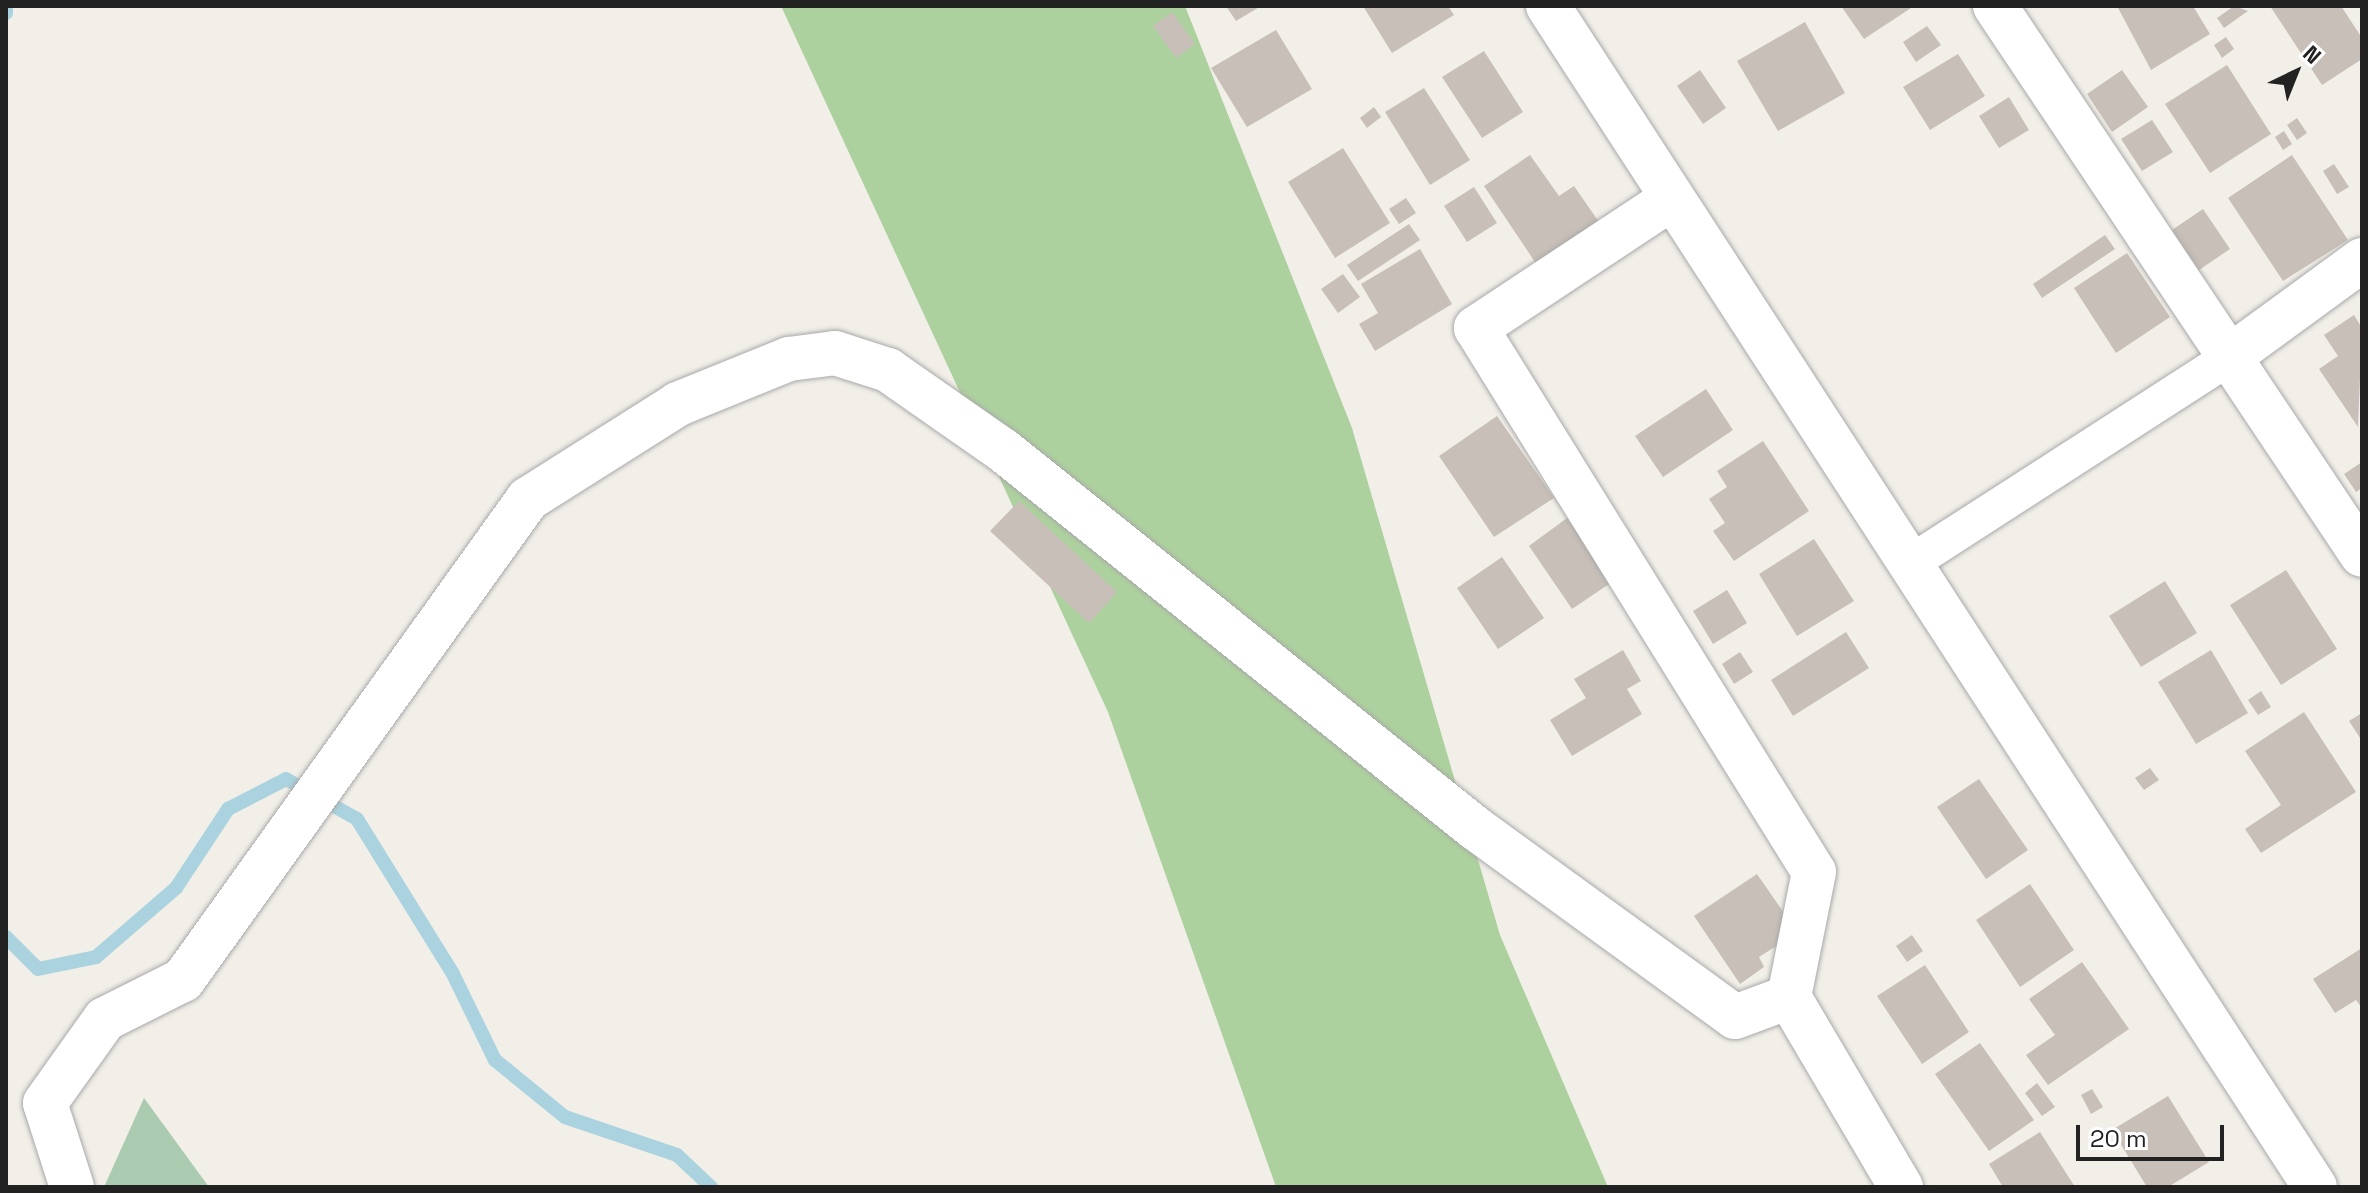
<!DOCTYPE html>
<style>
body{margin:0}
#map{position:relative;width:2368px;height:1193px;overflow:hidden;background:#f2efe9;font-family:"Space Grotesk",sans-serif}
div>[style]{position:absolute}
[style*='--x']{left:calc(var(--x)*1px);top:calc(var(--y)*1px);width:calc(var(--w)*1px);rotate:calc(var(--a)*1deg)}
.forest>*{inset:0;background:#add19e}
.cemetery>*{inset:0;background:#aacbaf}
.stream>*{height:14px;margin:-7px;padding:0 7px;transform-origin:7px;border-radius:7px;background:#aad3df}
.building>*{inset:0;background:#c7bfb8}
.roads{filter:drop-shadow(0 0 2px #a9a9a9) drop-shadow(0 0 2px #a9a9a9)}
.pedestrian>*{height:36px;margin:-18px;padding:0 18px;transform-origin:18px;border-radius:18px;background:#fff}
.minor>*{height:44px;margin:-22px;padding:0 22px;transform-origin:22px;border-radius:22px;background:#fff}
.tertiary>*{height:44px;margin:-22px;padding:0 22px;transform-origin:22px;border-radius:22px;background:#fff}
span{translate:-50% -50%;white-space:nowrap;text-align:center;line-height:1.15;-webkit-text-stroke:8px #fff;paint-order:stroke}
.frame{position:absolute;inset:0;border:8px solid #222;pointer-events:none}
.north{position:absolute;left:2256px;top:32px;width:80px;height:80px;-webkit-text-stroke:6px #fff;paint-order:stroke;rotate:43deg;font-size:22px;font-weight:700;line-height:32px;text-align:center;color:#222}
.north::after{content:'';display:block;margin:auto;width:28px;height:36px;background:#222;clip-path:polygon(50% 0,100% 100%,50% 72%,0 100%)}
.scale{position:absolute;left:2076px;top:1125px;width:148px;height:36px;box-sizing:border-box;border:4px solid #222;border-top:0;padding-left:10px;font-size:24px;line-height:28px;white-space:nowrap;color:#222;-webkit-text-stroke:6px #fff;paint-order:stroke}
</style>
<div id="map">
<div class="forest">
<div style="clip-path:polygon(781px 6px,1185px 6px,1352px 428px,1500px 935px,1608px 1187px,1276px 1187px,1108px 712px)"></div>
</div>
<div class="cemetery">
<div style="clip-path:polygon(144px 1098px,209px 1187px,104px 1187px)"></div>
</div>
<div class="stream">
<div style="--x:6;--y:13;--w:7;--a:-90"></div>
<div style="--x:6;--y:937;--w:45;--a:45"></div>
<div style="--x:38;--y:969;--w:59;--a:-11.7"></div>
<div style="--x:96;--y:957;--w:106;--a:-40.8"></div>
<div style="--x:176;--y:888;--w:95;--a:-56.6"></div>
<div style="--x:228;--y:809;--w:65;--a:-27.3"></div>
<div style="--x:286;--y:779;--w:81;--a:29.4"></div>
<div style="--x:357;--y:819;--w:180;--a:58.2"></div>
<div style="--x:452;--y:972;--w:98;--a:64"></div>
<div style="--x:495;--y:1060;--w:90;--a:39.2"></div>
<div style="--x:565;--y:1117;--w:118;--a:18.7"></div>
<div style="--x:677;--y:1155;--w:47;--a:43.3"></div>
</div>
<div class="building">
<div style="clip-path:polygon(1226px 6px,1261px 6px,1236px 21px)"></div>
<div style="clip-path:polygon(1363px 6px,1448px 6px,1454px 15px,1392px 53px)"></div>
<div style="clip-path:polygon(1841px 6px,1914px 6px,1864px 39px)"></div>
<div style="clip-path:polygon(2117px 6px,2193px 6px,2210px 34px,2151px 70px)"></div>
<div style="clip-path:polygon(2234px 6px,2248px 11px,2224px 28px,2217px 18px)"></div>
<div style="clip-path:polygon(2270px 6px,2341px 6px,2362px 38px,2362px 59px,2322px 85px)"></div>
<div style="clip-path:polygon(1172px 12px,1195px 44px,1176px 58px,1153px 26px)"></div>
<div style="clip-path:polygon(1805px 22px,1845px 93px,1778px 131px,1737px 61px)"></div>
<div style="clip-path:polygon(1927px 26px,1941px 45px,1916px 62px,1903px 42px)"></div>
<div style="clip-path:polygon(1276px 30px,1312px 89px,1247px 127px,1211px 68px)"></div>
<div style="clip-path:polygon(2226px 37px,2234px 49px,2222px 58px,2214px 45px)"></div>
<div style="clip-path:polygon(1484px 51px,1523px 112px,1482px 138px,1442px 77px)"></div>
<div style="clip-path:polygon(1958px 54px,1985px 96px,1930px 130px,1903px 87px)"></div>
<div style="clip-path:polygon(2227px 65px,2271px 134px,2210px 173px,2165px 104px)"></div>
<div style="clip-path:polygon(1700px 70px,1726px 108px,1703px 124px,1677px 86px)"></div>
<div style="clip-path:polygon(2122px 70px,2148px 107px,2112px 132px,2087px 94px)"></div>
<div style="clip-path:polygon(1424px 88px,1470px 160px,1430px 185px,1385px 112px)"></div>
<div style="clip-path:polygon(2009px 97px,2029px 130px,1999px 148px,1979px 116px)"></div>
<div style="clip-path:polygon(1374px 107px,1381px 117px,1367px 128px,1360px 118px)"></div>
<div style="clip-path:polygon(2297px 118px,2307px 133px,2297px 140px,2287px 125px)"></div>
<div style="clip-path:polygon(2152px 120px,2173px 152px,2142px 171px,2121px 139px)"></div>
<div style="clip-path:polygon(2284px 131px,2292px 144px,2283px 150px,2275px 137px)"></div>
<div style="clip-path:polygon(1343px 148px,1390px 223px,1335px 258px,1288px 182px)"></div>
<div style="clip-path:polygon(1530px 155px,1559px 196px,1574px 186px,1599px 222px,1537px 265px,1484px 186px)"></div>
<div style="clip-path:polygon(2292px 155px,2348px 240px,2283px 281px,2228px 198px)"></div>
<div style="clip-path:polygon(2334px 164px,2349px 187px,2337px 194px,2323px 171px)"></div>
<div style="clip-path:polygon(1474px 187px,1497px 223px,1467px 242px,1444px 206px)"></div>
<div style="clip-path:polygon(1406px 198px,1416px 213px,1399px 224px,1389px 209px)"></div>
<div style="clip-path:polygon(2203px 209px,2230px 249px,2199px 270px,2172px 230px)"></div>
<div style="clip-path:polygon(1409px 224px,1420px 240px,1358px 281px,1347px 265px)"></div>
<div style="clip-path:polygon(2105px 235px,2115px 249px,2042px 298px,2033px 284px)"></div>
<div style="clip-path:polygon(1420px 249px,1452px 304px,1375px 351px,1359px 324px,1378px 313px,1361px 284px)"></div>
<div style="clip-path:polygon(2127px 253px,2170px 317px,2116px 353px,2074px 288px)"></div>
<div style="clip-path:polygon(1343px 274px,1360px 297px,1338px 313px,1321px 289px)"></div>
<div style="clip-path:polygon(2354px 315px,2362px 328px,2358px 427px,2319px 369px,2338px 356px,2324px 335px)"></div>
<div style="clip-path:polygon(1706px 389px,1733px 430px,1663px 477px,1635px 436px)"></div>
<div style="clip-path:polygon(1497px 416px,1554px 498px,1494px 537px,1439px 456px)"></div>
<div style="clip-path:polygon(1763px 441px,1809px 511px,1734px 561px,1713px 531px,1725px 523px,1709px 499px,1727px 487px,1717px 471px)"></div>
<div style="clip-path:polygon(2362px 462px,2362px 488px,2356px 492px,2344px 474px)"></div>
<div style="clip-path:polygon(1019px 501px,1117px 592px,1089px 623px,990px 531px)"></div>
<div style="clip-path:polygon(1567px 518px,1612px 582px,1572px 609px,1529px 546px)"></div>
<div style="clip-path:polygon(1814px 539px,1854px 601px,1797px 636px,1759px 574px)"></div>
<div style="clip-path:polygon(1502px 557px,1544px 618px,1498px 649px,1457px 588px)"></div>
<div style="clip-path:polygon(2286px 570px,2337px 649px,2281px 685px,2230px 605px)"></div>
<div style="clip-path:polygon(2165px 581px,2197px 633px,2141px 667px,2109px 616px)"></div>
<div style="clip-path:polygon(1727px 590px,1747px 623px,1713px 644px,1693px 611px)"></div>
<div style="clip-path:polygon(1846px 632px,1869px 668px,1793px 716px,1771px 680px)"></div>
<div style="clip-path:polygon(1623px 650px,1641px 681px,1627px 689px,1642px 714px,1572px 756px,1550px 720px,1586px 698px,1574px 679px)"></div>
<div style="clip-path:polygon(2211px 650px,2248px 713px,2196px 744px,2158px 682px)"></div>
<div style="clip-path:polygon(1740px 652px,1753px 672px,1734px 684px,1722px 664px)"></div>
<div style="clip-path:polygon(2261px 691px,2271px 707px,2258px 715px,2248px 700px)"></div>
<div style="clip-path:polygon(2304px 712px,2356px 792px,2261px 853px,2245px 829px,2281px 805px,2245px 751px)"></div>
<div style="clip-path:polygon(2362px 713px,2362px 741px,2349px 721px)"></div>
<div style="clip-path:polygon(2150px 768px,2159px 780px,2144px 790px,2135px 778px)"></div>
<div style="clip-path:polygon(1979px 779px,2028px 850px,1986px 879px,1937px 807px)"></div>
<div style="clip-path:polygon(1757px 874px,1784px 913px,1778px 945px,1759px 957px,1764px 967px,1740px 984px,1694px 916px)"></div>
<div style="clip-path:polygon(2030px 884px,2074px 950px,2020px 987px,1976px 920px)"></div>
<div style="clip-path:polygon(1912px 935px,1923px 951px,1907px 962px,1896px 946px)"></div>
<div style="clip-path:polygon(2362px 948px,2362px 1008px,2356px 1000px,2335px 1013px,2313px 979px)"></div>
<div style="clip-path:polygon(2082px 962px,2129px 1029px,2048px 1085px,2026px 1055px,2055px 1035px,2029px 999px)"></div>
<div style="clip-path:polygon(1925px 965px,1969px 1032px,1922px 1064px,1877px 996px)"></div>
<div style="clip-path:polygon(1980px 1043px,2034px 1120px,1989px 1151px,1935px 1074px)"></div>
<div style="clip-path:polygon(2037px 1083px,2055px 1107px,2042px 1116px,2025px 1093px)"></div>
<div style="clip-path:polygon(2092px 1089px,2103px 1107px,2091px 1114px,2081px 1095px)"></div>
<div style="clip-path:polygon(2168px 1096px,2209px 1162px,2168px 1187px,2147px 1187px,2112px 1130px)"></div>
<div style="clip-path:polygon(2040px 1132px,2075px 1187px,2003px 1187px,1989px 1164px)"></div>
</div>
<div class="roads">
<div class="pedestrian">
<div style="--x:1912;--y:562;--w:373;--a:-32.8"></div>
</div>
<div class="minor">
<div style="--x:1995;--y:6;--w:660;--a:56.24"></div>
<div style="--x:1671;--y:199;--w:234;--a:146.5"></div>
<div style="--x:1476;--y:328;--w:640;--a:58.15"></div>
<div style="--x:1814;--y:872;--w:127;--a:101.3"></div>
<div style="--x:1789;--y:997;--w:221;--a:59.5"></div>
<div style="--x:2225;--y:360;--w:170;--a:-36.1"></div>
<div style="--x:72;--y:1187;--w:88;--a:-107.8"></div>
<div style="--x:45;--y:1103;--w:103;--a:-54.5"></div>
<div style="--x:105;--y:1019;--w:87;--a:-26.6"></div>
<div style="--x:183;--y:980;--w:592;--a:-54.35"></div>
<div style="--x:528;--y:499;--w:178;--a:-32.3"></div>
<div style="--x:678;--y:404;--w:120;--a:-22.1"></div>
<div style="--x:789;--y:359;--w:46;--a:-7.4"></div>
<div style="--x:835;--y:353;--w:56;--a:17.8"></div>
<div style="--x:888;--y:370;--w:141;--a:34.9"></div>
<div style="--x:1004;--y:451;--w:603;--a:38.67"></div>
<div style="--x:1475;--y:828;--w:321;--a:36"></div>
<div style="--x:1735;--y:1017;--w:58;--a:-20.3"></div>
</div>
<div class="tertiary">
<div style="--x:1548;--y:6;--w:1408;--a:57"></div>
</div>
</div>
<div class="frame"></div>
<div class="north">N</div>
<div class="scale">20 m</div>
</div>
